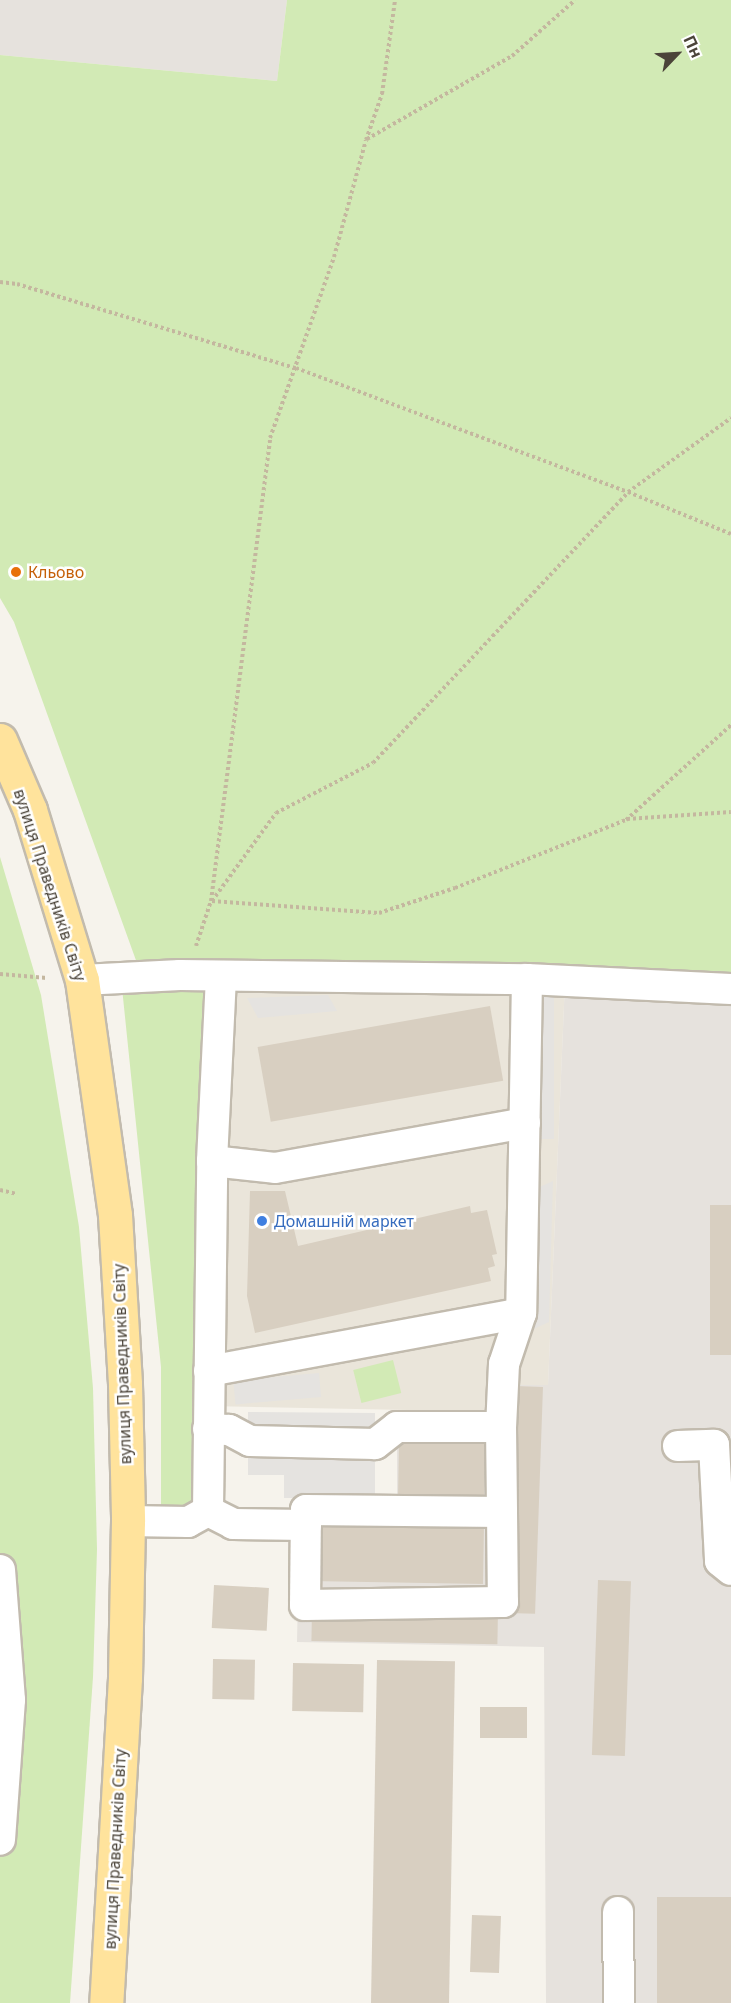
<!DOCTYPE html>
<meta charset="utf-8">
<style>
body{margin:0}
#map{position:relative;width:731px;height:2003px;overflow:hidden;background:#f6f3ec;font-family:"Noto Sans",sans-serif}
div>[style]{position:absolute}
.residential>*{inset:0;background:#eae5da}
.industrial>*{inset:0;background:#e6e2dd}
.green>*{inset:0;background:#d2eab5;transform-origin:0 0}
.parking>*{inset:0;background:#e5e3e0;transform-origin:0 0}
.building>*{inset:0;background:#d8cfc1;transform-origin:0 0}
.path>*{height:4px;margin-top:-2px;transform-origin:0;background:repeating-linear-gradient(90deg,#c4b79f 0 3px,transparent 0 6px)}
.roads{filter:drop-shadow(2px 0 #c2bbae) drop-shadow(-2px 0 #c2bbae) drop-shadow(0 2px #c2bbae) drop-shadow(0 -2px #c2bbae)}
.minor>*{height:30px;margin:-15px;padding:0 15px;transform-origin:15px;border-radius:15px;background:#fff}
.major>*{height:33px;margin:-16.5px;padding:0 16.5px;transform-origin:16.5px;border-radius:16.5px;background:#ffe39c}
.dots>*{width:16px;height:16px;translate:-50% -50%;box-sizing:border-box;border:3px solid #fff;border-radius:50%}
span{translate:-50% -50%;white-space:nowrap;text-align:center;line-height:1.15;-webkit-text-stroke:5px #fff;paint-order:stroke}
.food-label{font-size:16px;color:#c56008}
.left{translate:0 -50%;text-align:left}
.street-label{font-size:16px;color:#4b4439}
.shop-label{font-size:16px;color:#366cbe}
.north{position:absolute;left:647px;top:24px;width:60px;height:60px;-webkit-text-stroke:4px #fff;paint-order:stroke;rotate:65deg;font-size:16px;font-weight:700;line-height:24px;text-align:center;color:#4b4439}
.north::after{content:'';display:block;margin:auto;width:21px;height:27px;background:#4b4439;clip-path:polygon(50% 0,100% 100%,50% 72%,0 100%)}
</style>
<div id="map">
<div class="residential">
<i style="clip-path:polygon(221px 976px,565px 981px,548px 1385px,513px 1412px,209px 1406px)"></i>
</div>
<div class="industrial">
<i style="clip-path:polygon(0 0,287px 0,277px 81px,0 55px)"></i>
<i style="clip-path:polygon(565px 981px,731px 989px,731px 2003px,546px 2003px,544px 1647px,297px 1642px,300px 1499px,397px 1501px,397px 1410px,513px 1412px,514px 1385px,548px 1385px)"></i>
</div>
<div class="green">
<i style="clip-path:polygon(287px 0,731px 0,731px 989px,221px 976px,208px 1511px,161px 1511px,161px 1367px,121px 978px,142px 977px,14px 622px,0 598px,0 55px,277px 81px)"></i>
<i style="clip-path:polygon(0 857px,41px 995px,79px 1227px,93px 1388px,97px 1549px,93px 1677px,70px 2003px,0 2003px)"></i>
<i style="left:393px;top:1360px;width:34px;height:41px;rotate:76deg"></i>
</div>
<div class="parking">
<i style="clip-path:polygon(328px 995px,337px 1011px,258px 1018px,247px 998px)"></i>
<i style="left:541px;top:995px;width:13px;height:144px"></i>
<i style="clip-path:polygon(553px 1181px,549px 1322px,527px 1332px,531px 1191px)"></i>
<i style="left:319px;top:1373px;width:24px;height:86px;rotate:85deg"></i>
<i style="clip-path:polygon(248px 1412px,375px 1413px,375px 1498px,284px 1498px,284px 1475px,248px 1475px)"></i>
</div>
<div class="building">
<i style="left:490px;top:1006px;width:76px;height:236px;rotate:80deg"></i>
<i style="clip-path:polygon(250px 1191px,285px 1191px,298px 1246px,470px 1206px,471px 1213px,487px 1210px,497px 1254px,492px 1255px,495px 1266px,488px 1268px,491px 1281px,255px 1333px,247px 1296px)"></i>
<i style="left:710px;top:1205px;width:21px;height:150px"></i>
<i style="left:515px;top:1386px;width:28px;height:227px;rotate:2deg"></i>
<i style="left:399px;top:1440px;width:86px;height:56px;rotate:1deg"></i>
<i style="left:311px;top:1523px;width:173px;height:58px;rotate:1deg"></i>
<i style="left:598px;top:1580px;width:33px;height:175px;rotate:2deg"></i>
<i style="left:214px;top:1585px;width:55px;height:43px;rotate:3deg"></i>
<i style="left:312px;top:1608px;width:186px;height:33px;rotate:1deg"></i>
<i style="left:213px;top:1659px;width:42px;height:40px;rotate:1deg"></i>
<i style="left:377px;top:1660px;width:78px;height:343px;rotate:1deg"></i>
<i style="left:293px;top:1663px;width:71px;height:48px;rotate:1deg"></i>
<i style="left:480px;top:1707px;width:47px;height:31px"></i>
<i style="left:657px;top:1897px;width:74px;height:106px"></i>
<i style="left:472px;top:1915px;width:29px;height:57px;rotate:2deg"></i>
</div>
<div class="path">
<i style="left:367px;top:139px;width:167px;rotate:-29.8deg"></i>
<i style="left:512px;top:56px;width:84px;rotate:-41.6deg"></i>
<i style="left:0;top:282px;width:17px;rotate:7deg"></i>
<i style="left:17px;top:284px;width:291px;rotate:16.8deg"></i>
<i style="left:296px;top:368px;width:354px;rotate:20.5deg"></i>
<i style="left:628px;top:492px;width:127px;rotate:-35.7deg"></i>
<i style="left:627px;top:819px;width:104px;rotate:-3.9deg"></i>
<i style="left:212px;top:901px;width:109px;rotate:-54deg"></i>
<i style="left:276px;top:813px;width:109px;rotate:-27.3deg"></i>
<i style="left:373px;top:763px;width:372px;rotate:-46.7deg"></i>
<i style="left:628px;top:492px;width:111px;rotate:22.2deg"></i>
<i style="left:212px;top:901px;width:167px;rotate:4.1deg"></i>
<i style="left:379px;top:913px;width:80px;rotate:-18.2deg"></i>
<i style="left:455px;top:888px;width:184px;rotate:-21.7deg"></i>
<i style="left:626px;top:820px;width:142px;rotate:-42.1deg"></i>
<i style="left:196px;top:946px;width:47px;rotate:-71.6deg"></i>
<i style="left:211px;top:901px;width:467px;rotate:-82.7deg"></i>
<i style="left:270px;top:438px;width:192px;rotate:-70.5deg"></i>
<i style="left:334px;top:257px;width:121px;rotate:-74.7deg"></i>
<i style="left:366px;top:140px;width:49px;rotate:-70.8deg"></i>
<i style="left:382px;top:94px;width:95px;rotate:-82.1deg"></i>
<i style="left:0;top:974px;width:47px;rotate:4.9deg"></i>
<i style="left:0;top:1190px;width:17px;rotate:13deg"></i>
</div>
<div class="roads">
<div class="minor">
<i style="left:527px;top:979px;width:204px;rotate:2.8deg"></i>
<i style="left:82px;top:980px;width:98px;rotate:-2.9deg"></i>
<i style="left:180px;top:975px;width:347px;rotate:0.7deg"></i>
<i style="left:527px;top:979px;width:334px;rotate:91deg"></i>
<i style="left:521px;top:1313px;width:54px;rotate:108.4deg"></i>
<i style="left:504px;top:1364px;width:63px;rotate:92.7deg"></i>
<i style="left:501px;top:1427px;width:104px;rotate:180deg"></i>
<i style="left:397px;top:1427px;width:28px;rotate:142deg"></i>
<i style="left:375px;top:1444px;width:125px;rotate:-178.6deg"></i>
<i style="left:250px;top:1441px;width:24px;rotate:-152deg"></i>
<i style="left:229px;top:1430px;width:21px;rotate:-177deg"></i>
<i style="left:212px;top:1161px;width:63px;rotate:6.3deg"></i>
<i style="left:275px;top:1168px;width:254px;rotate:-10.2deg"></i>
<i style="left:209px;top:1371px;width:317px;rotate:-10.5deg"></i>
<i style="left:501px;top:1427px;width:85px;rotate:89.3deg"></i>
<i style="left:502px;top:1512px;width:90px;rotate:89.4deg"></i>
<i style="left:503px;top:1602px;width:198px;rotate:179.1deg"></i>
<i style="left:305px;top:1605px;width:95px;rotate:-89.4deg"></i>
<i style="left:306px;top:1510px;width:196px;rotate:0.6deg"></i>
<i style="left:678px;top:1446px;width:36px;rotate:-2deg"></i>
<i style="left:714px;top:1445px;width:116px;rotate:87deg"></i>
<i style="left:720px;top:1561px;width:14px;rotate:39deg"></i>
<i style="left:208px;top:1511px;width:28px;rotate:27deg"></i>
<i style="left:233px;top:1524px;width:73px;rotate:0.8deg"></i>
<i style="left:128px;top:1521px;width:60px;rotate:1deg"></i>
<i style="left:188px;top:1522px;width:23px;rotate:-29deg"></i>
<i style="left:208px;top:1511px;width:350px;rotate:-89.3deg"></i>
<i style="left:212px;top:1161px;width:185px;rotate:-87.2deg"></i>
<i style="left:0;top:1570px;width:130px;rotate:85.6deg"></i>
<i style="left:10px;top:1700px;width:140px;rotate:94.1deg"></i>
<i style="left:618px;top:1912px;width:91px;rotate:89.4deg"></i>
</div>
<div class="major">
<i style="left:0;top:740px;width:76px;rotate:66.8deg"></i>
<i style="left:30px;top:810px;width:178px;rotate:73deg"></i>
<i style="left:82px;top:980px;width:237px;rotate:82deg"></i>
<i style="left:115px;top:1215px;width:169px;rotate:86.6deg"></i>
<i style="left:125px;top:1384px;width:137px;rotate:88.7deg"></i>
<i style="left:128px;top:1521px;width:157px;rotate:91.1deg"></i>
<i style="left:125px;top:1678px;width:326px;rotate:93.3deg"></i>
</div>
</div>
<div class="dots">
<i style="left:16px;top:572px;background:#e8710a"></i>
<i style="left:262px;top:1221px;background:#3f7fe0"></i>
</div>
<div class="food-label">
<span class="left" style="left:28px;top:572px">Кльово</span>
</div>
<div class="street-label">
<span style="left:50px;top:885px;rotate:72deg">вулиця Праведників Світу</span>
<span style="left:122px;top:1364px;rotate:-92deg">вулиця Праведників Світу</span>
<span style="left:115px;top:1849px;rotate:-87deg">вулиця Праведників Світу</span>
</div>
<div class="shop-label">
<span class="left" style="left:274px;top:1221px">Домашній маркет</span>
</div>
<div class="north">Пн</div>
</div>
